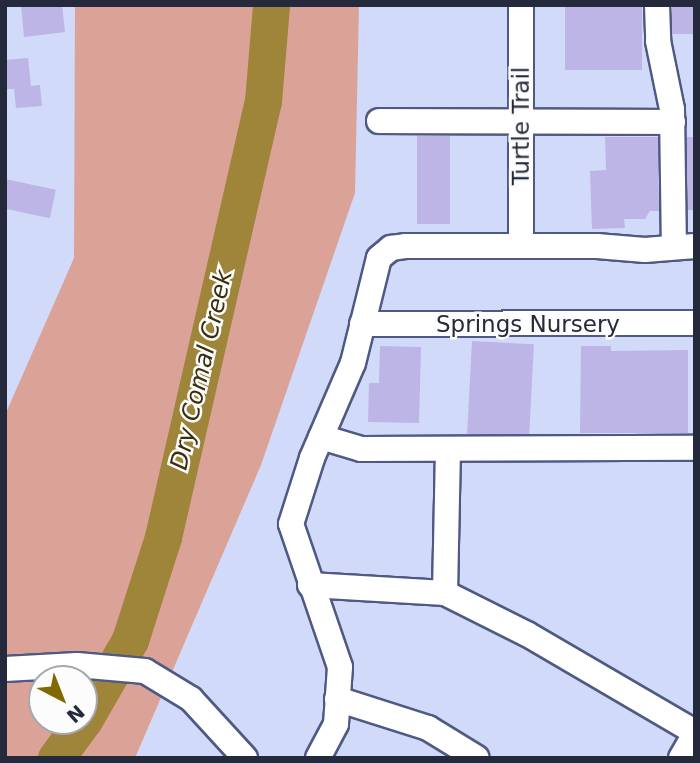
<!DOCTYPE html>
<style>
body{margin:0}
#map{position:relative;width:700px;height:763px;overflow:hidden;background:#d1daf8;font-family:"DejaVu Sans",sans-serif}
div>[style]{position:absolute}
.green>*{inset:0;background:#dba398}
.river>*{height:37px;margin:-18.5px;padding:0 18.5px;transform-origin:18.5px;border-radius:18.5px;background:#9e8539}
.building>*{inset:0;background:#bcb5e6;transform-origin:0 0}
.roads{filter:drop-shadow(2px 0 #4f5a84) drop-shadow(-2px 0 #4f5a84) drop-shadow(0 2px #4f5a84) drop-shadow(0 -2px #4f5a84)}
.minor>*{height:24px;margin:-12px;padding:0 12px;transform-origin:12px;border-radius:12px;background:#fff}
span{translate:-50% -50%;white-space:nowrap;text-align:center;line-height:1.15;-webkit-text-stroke:5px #fcfcfc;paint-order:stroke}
.street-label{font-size:23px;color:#24293b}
.water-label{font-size:24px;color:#3a2f0d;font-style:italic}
.frame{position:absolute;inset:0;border:7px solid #24293b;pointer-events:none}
.north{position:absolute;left:28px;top:665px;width:70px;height:70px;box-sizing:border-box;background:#fcfcfc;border:2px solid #a6a8af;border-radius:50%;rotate:138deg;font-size:19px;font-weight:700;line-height:28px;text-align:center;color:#24293b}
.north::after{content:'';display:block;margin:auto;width:24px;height:32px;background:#826800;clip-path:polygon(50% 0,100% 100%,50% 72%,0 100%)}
</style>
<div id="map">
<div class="green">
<i style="clip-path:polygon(evenodd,75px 5px,359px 5px,355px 193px,261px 465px,135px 758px,5px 758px,5px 415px,74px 258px,75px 5px,42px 679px,84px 679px,84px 721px,42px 721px,42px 679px)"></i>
</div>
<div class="river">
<i style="left:84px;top:720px;width:92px;rotate:-60.1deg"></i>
<i style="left:130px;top:640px;width:108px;rotate:-72.2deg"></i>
<i style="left:163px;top:537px;width:447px;rotate:-77.1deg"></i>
<i style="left:263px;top:101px;width:96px;rotate:-85.2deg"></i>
<i style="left:56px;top:758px;width:46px;rotate:-53.9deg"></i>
</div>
<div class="building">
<i style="clip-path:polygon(21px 5px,62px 5px,65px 32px,24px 37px)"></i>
<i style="left:565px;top:5px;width:77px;height:65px"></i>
<i style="left:672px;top:5px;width:23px;height:29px"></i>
<i style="clip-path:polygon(28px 58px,31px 86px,40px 85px,42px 106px,16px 108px,14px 89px,5px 89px,5px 60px)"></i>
<i style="left:417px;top:136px;width:33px;height:88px"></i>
<i style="clip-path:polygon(605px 137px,658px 137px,659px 211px,650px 211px,645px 219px,624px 219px,625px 228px,592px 229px,590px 171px,606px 170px)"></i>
<i style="left:687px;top:137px;width:8px;height:73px"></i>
<i style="left:5px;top:179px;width:52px;height:29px;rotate:12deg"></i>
<i style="left:472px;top:341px;width:62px;height:93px;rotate:3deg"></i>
<i style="clip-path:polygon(380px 346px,421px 347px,419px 423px,368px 422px,369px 383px,379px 383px)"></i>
<i style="clip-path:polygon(581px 346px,611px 346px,611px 351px,688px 350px,688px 433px,580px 433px)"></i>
</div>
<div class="roads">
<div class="minor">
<i style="left:521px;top:5px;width:241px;rotate:90deg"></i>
<i style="left:657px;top:5px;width:36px;rotate:88deg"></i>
<i style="left:658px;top:41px;width:69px;rotate:78.4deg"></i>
<i style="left:672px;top:109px;width:138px;rotate:89.2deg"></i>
<i style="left:379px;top:121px;width:294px;rotate:0.2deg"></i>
<i style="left:362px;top:324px;width:333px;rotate:-0.2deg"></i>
<i style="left:321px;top:437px;width:42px;rotate:16.7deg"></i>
<i style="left:361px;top:449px;width:334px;rotate:-0.2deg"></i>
<i style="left:310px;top:585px;width:135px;rotate:3.4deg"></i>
<i style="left:445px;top:593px;width:92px;rotate:26.6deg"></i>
<i style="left:527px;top:634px;width:194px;rotate:30.3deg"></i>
<i style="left:445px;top:593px;width:144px;rotate:-88.8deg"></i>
<i style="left:5px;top:669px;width:72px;rotate:-3.2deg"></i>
<i style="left:77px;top:665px;width:68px;rotate:5deg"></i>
<i style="left:145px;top:671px;width:54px;rotate:31.3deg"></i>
<i style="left:191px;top:699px;width:80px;rotate:47.5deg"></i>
<i style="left:337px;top:699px;width:96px;rotate:17.7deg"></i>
<i style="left:428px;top:728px;width:57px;rotate:31.5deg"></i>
<i style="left:318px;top:758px;width:38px;rotate:-62deg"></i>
<i style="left:336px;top:724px;width:57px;rotate:-86deg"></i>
<i style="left:340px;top:667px;width:151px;rotate:-108.9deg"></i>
<i style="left:291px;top:524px;width:69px;rotate:-72.3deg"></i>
<i style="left:312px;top:458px;width:103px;rotate:-66.7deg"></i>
<i style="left:353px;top:363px;width:108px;rotate:-76.1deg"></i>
<i style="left:379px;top:258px;width:16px;rotate:-40deg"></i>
<i style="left:391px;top:248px;width:14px;rotate:-8deg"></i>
<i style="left:405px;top:246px;width:192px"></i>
<i style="left:597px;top:246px;width:48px;rotate:4.8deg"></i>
<i style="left:645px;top:250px;width:50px;rotate:-4.6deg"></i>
<i style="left:681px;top:758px;width:28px;rotate:-60deg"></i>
</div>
</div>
<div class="street-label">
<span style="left:521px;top:126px;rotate:-90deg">Turtle Trail</span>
<span style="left:528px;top:324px">Springs Nursery</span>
</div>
<div class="water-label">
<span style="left:202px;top:370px;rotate:-77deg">Dry Comal Creek</span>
</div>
<div class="frame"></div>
<div class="north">N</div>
</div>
